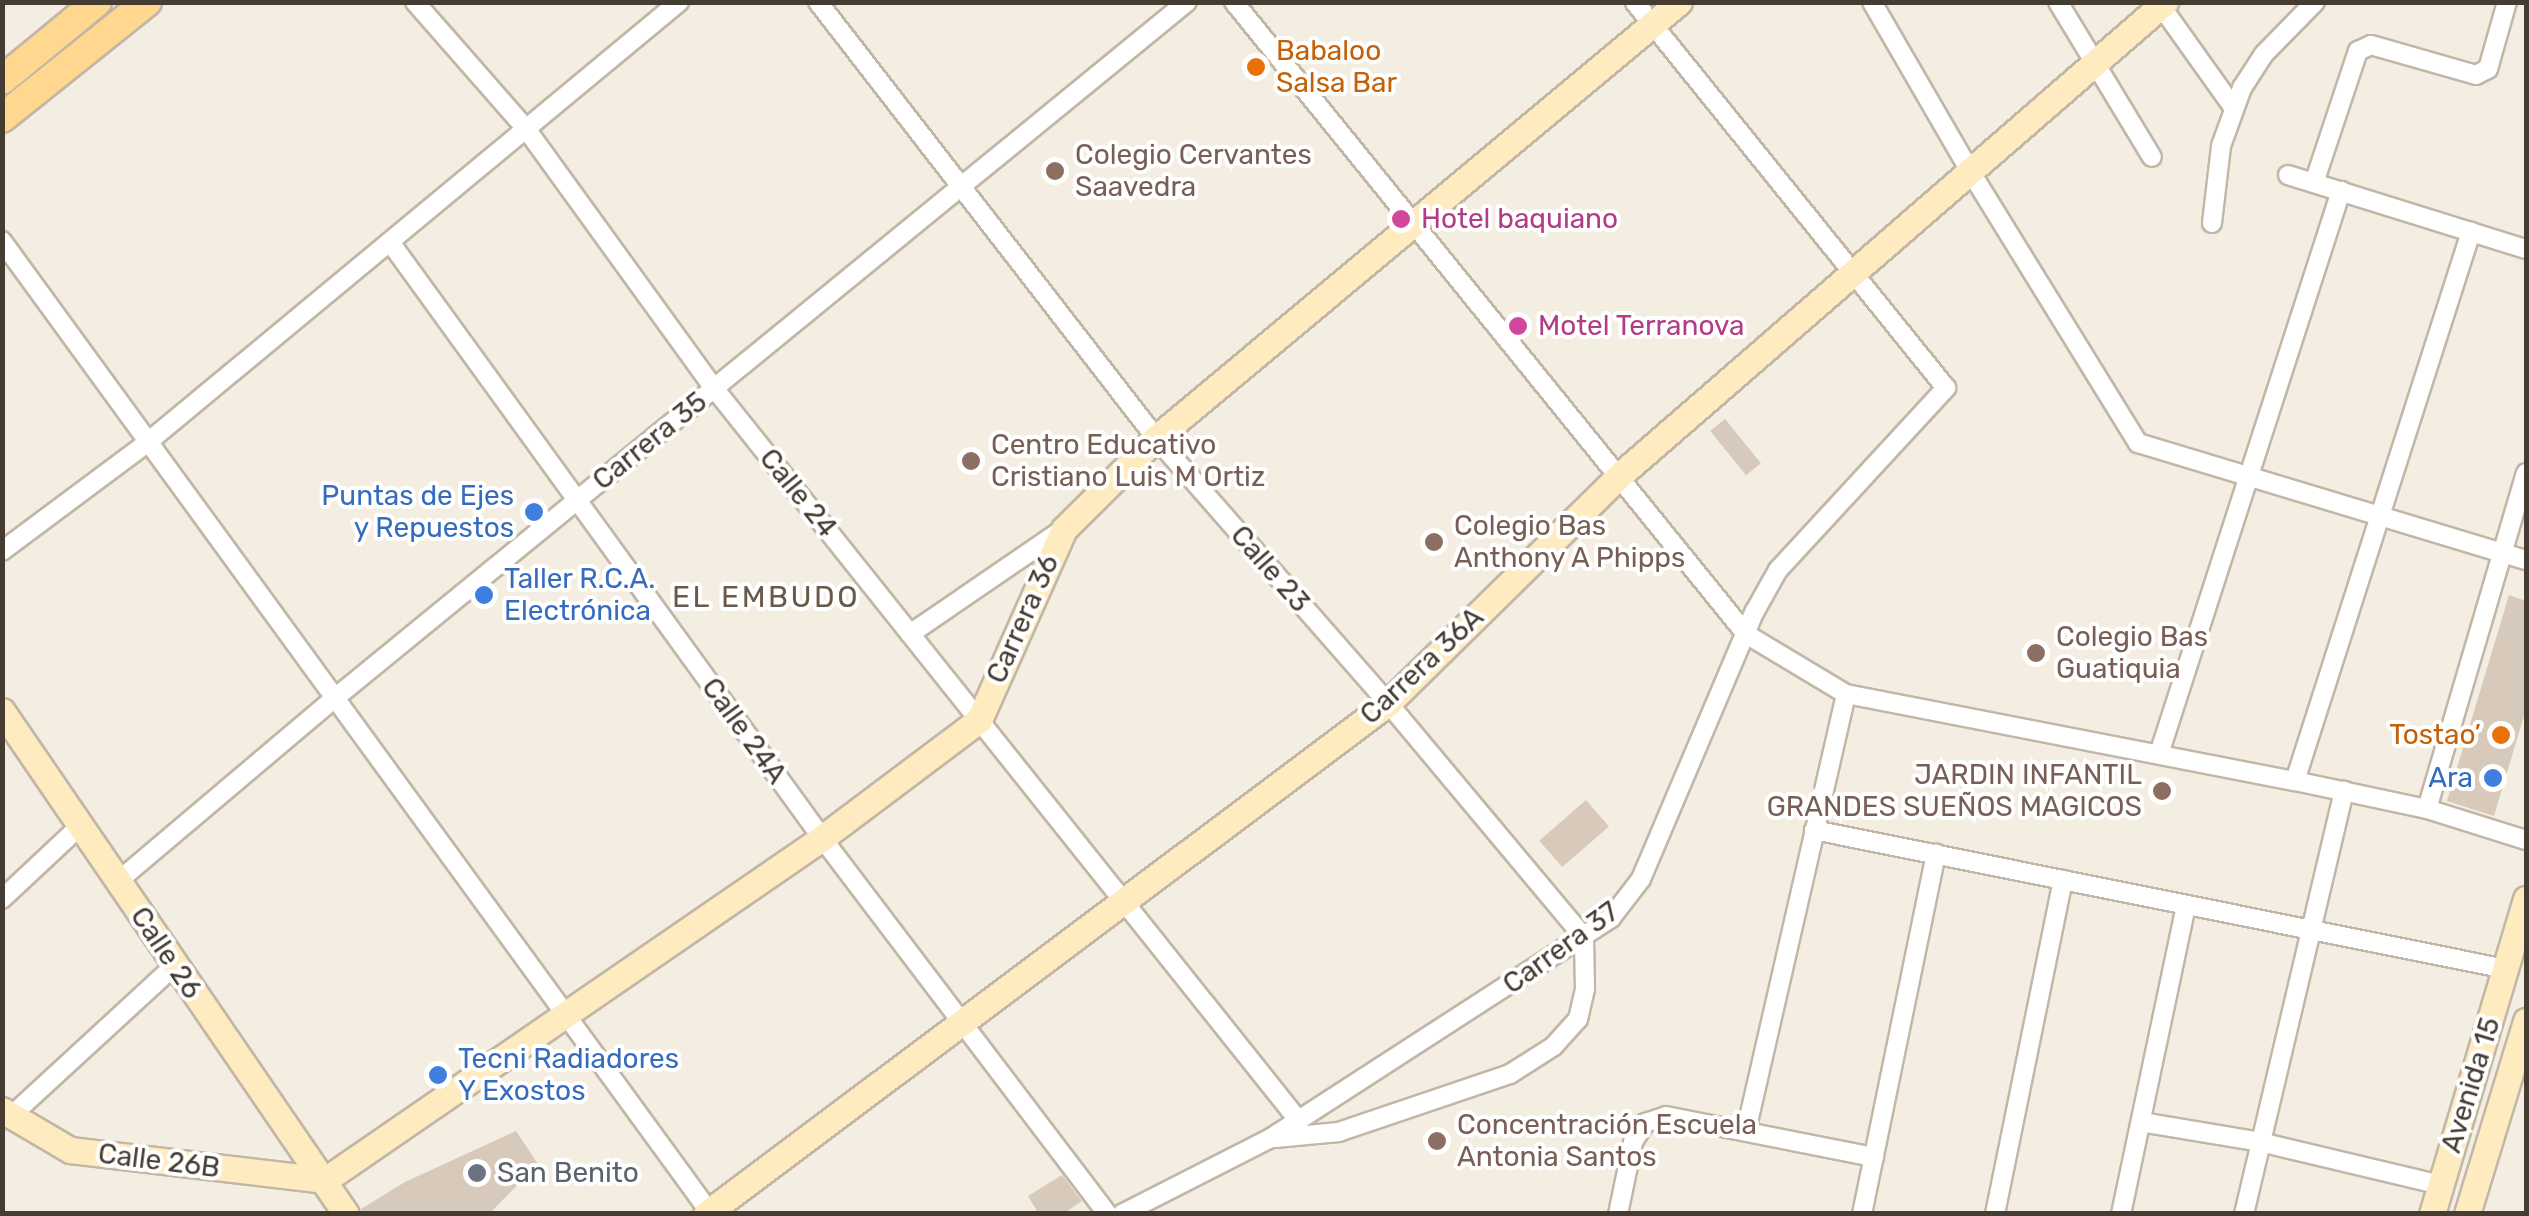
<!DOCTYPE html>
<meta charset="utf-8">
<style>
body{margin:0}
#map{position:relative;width:2529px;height:1216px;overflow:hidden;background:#f3ede2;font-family:Rubik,sans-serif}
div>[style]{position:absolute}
.building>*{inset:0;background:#d8caba;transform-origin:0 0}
.roads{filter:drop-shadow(2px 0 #c2b6a7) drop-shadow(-2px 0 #c2b6a7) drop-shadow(0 2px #c2b6a7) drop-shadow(0 -2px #c2b6a7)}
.street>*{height:18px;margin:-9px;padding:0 9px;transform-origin:9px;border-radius:9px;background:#fff}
.secondary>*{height:25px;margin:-12.5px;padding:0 12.5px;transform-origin:12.5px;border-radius:12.5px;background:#ffebc0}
.primary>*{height:28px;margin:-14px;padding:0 14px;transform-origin:14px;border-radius:14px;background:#ffd78f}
.dots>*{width:28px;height:28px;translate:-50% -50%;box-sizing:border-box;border:5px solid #fff;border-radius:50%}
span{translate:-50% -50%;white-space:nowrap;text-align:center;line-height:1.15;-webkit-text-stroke:8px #fff;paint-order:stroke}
.food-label{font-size:28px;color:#c56008}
.left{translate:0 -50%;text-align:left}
.right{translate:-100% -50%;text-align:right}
.education-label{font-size:28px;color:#785e54}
.hotel-label{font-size:28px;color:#b23c85}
.street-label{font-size:28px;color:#453c32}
.shop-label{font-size:28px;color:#366cbe}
.worship-label{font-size:28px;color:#5b616d}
.neighbourhood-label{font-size:30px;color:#685949;letter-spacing:2.5px}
.frame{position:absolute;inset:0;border:5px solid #453c32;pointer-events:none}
</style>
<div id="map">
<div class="building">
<i style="left:1725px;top:419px;width:57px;height:19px;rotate:51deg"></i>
<i style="clip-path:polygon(2509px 595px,2526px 601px,2526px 709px,2494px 816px,2447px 801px)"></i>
<i style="left:1586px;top:800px;width:35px;height:62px;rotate:49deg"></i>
<i style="clip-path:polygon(516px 1131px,538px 1164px,489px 1214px,362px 1214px,361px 1209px,405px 1182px)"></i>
<i style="clip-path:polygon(1062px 1175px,1082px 1201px,1063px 1214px,1039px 1214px,1028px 1196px)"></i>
</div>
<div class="roads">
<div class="street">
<i style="left:415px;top:2px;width:170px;rotate:48.8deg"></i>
<i style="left:527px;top:130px;width:319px;rotate:54.1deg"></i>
<i style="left:714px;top:388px;width:938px;rotate:51.41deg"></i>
<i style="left:818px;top:2px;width:552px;rotate:52.22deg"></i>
<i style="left:1156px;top:438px;width:352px;rotate:48.8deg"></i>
<i style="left:1388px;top:703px;width:305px;rotate:50.1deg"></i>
<i style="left:1584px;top:937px;width:52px;rotate:88.9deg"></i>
<i style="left:1585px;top:989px;width:31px;rotate:103deg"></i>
<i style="left:1578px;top:1019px;width:36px;rotate:132deg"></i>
<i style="left:1554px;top:1046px;width:52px;rotate:147.5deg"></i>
<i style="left:1510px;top:1074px;width:181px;rotate:161.3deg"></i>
<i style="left:1339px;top:1132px;width:64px;rotate:174.6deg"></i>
<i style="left:1234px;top:2px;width:813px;rotate:50.99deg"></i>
<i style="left:1746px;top:634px;width:117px;rotate:31deg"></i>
<i style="left:1846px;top:694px;width:457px;rotate:11deg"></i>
<i style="left:2295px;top:781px;width:135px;rotate:12deg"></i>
<i style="left:2427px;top:809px;width:104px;rotate:17.4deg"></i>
<i style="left:1872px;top:2px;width:195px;rotate:59.9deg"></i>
<i style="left:1970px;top:171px;width:320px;rotate:58.3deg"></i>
<i style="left:2138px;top:443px;width:405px;rotate:16.8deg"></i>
<i style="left:2058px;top:2px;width:181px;rotate:58.8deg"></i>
<i style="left:2161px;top:6px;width:124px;rotate:54.5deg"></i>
<i style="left:2288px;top:175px;width:249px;rotate:17.3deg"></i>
<i style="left:2314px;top:183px;width:139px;rotate:-71.6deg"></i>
<i style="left:2358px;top:51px;width:14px;rotate:-25deg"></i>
<i style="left:2371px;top:45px;width:109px;rotate:15.9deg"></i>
<i style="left:2476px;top:75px;width:13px;rotate:-27deg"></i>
<i style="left:2488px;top:69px;width:70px;rotate:-74.2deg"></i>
<i style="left:2212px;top:223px;width:78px;rotate:-83.3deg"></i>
<i style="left:2221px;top:146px;width:62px;rotate:-70.1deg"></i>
<i style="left:2242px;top:88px;width:40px;rotate:-57.1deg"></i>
<i style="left:2264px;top:54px;width:73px;rotate:-45.6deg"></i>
<i style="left:2px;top:241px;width:1204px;rotate:53.92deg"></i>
<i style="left:390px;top:242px;width:736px;rotate:54.06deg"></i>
<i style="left:822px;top:838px;width:472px;rotate:52.8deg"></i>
<i style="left:2px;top:551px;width:182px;rotate:-36.7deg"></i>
<i style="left:148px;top:442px;width:690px;rotate:-39.65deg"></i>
<i style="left:910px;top:634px;width:184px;rotate:-34.4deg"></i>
<i style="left:2159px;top:754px;width:592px;rotate:-72.09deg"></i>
<i style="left:2295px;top:781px;width:577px;rotate:-72.23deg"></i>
<i style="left:2427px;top:809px;width:350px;rotate:-73.6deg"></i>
<i style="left:1814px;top:830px;width:706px;rotate:11.36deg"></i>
<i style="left:117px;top:882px;width:285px;rotate:-40.2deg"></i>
<i style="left:335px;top:698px;width:1100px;rotate:-39.25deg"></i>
<i style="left:2px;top:899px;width:107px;rotate:-43.1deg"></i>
<i style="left:11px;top:1116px;width:222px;rotate:-42.6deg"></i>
<i style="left:2141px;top:1122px;width:121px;rotate:9.5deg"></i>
<i style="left:2260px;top:1142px;width:186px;rotate:13.4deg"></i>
<i style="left:1746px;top:1131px;width:448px;rotate:-77.1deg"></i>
<i style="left:1122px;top:1214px;width:167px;rotate:-27deg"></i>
<i style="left:1271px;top:1138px;width:405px;rotate:-32.9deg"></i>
<i style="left:1611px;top:918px;width:49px;rotate:-52.4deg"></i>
<i style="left:1641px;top:879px;width:291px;rotate:-67deg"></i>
<i style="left:1755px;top:611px;width:47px;rotate:-60.7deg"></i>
<i style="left:1778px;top:570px;width:248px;rotate:-47.3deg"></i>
<i style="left:1946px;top:388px;width:496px;rotate:-128.9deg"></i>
<i style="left:1618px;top:1214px;width:74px;rotate:-78.2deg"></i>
<i style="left:1633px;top:1142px;width:22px;rotate:-58deg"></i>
<i style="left:1645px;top:1123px;width:22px;rotate:-18deg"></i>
<i style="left:1666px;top:1116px;width:212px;rotate:11.2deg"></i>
<i style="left:1862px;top:1214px;width:368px;rotate:-78.4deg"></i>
<i style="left:1995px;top:1214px;width:341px;rotate:-78.5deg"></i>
<i style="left:2121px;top:1214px;width:316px;rotate:-78.1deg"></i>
<i style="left:2244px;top:1214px;width:435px;rotate:-76.7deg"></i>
</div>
<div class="secondary">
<i style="left:2px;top:711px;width:609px;rotate:55.63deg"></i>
<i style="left:2px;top:1110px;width:79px;rotate:30.5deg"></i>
<i style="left:70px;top:1150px;width:257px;rotate:6.7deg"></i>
<i style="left:325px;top:1180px;width:603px;rotate:-34.53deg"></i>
<i style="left:822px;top:838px;width:196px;rotate:-36.9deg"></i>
<i style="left:979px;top:720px;width:209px;rotate:-66deg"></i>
<i style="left:1064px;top:529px;width:129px;rotate:-44.7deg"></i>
<i style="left:1156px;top:438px;width:681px;rotate:-39.82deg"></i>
<i style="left:706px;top:1214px;width:852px;rotate:-36.84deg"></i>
<i style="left:1388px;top:703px;width:325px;rotate:-44.5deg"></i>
<i style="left:1620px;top:475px;width:722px;rotate:-40.95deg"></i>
<i style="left:2432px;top:1214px;width:329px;rotate:-73.4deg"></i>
<i style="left:2467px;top:1214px;width:202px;rotate:-73deg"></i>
</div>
<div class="primary">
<i style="left:2px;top:80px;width:123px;rotate:-39.4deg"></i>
<i style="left:2px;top:118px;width:186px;rotate:-38.7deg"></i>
</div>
</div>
<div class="dots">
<i style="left:1256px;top:67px;background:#e8710a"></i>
<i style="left:1055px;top:171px;background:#8d6e63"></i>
<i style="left:1401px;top:219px;background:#d1479c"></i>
<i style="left:1518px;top:326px;background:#d1479c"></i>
<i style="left:971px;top:461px;background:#8d6e63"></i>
<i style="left:534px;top:512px;background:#3f7fe0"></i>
<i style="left:1434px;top:542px;background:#8d6e63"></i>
<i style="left:484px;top:595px;background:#3f7fe0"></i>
<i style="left:2036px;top:653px;background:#8d6e63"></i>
<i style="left:2501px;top:735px;background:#e8710a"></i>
<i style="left:2493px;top:778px;background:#3f7fe0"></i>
<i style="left:2162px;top:791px;background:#8d6e63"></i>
<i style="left:438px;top:1075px;background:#3f7fe0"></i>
<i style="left:1437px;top:1141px;background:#8d6e63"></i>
<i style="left:477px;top:1173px;background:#6b7280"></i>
</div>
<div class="food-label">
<span class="left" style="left:1276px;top:67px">Babaloo<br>Salsa Bar</span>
<span class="right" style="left:2481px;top:735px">Tostao’</span>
</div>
<div class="education-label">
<span class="left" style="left:1075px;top:171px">Colegio Cervantes<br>Saavedra</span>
<span class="left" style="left:991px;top:461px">Centro Educativo<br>Cristiano Luis M Ortiz</span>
<span class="left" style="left:1454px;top:542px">Colegio Bas<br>Anthony A Phipps</span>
<span class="left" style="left:2056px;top:653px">Colegio Bas<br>Guatiquia</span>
<span class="right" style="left:2142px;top:791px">JARDIN INFANTIL<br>GRANDES SUEÑOS MAGICOS</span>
<span class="left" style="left:1457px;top:1141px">Concentración Escuela<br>Antonia Santos</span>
</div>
<div class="hotel-label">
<span class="left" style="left:1421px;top:219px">Hotel baquiano</span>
<span class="left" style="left:1538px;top:326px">Motel Terranova</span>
</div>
<div class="street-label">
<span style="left:650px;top:441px;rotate:-39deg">Carrera 35</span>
<span style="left:798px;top:493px;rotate:51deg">Calle 24</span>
<span style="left:1270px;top:569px;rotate:49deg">Calle 23</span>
<span style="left:1023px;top:619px;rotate:-66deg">Carrera 36</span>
<span style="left:1422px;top:666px;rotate:-43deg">Carrera 36A</span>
<span style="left:744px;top:731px;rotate:54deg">Calle 24A</span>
<span style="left:1561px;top:948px;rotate:-36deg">Carrera 37</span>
<span style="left:166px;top:953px;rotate:56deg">Calle 26</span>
<span style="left:2471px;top:1085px;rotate:-73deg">Avenida 15</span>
<span style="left:159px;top:1161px;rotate:7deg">Calle 26B</span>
</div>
<div class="shop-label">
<span class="right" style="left:514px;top:512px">Puntas de Ejes<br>y Repuestos</span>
<span class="left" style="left:504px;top:595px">Taller R.C.A.<br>Electrónica</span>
<span class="right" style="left:2473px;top:778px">Ara</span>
<span class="left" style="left:458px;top:1075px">Tecni Radiadores<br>Y Exostos</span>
</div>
<div class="worship-label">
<span class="left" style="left:497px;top:1173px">San Benito</span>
</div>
<div class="neighbourhood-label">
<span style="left:766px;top:597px">EL EMBUDO</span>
</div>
<div class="frame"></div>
</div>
